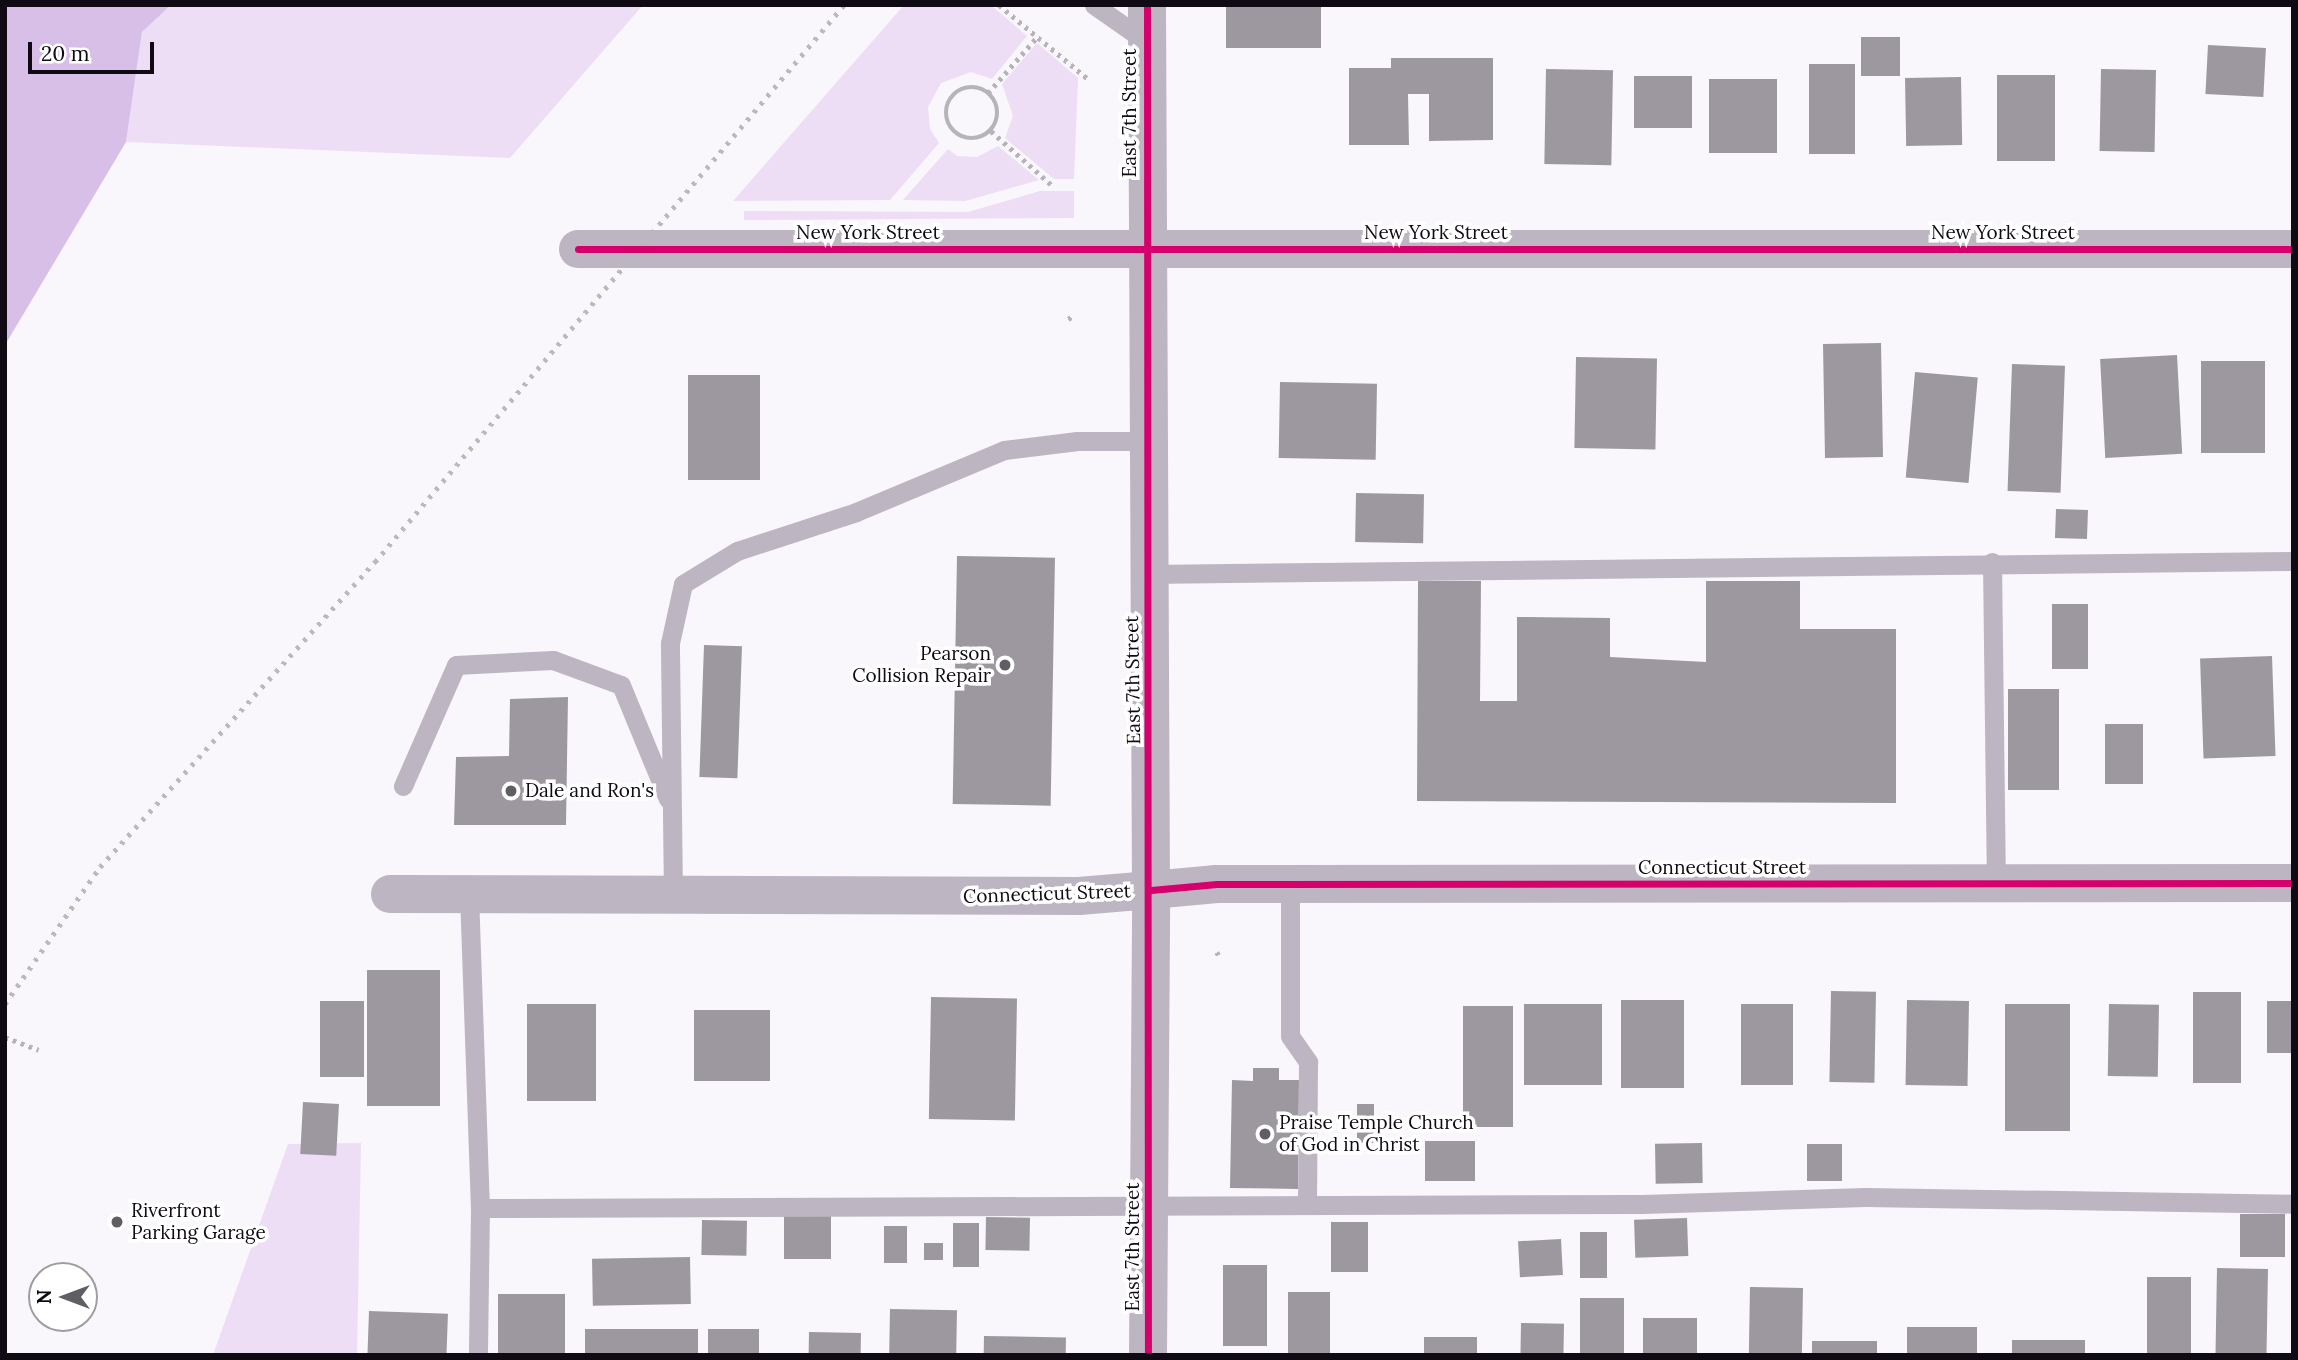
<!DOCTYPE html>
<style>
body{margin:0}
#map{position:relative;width:2298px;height:1360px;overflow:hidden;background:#f9f6fc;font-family:Lora,serif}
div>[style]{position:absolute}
.green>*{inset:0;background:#eddef6}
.water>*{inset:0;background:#d8bfe8}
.building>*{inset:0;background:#9d98a0;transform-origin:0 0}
.path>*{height:4.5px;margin-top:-2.25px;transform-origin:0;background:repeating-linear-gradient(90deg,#b8b2bb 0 3.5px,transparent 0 8.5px)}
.path>.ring{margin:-2.25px;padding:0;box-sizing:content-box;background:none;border:4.5px solid #b8b2bb;border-radius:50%}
.service>*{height:19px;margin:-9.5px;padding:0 9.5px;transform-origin:9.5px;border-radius:9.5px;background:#bdb5c2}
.minor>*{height:38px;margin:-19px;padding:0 19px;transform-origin:19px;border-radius:19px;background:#bdb5c2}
.tertiary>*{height:38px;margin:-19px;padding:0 19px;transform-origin:19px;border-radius:19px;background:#bdb5c2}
.rail>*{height:5px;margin-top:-2.5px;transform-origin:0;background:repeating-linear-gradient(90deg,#bdb8c0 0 3.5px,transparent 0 10.5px)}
.cycleway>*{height:7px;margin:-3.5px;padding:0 3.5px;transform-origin:3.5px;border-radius:3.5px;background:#d6006c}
.dots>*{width:19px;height:19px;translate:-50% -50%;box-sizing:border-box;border:4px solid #fff;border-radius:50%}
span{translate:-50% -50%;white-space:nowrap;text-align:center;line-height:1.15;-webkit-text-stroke:7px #fff;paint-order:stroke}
.street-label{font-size:19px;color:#0f0a13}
.poi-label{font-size:19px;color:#0f0a13}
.right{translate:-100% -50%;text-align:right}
.left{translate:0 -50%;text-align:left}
.frame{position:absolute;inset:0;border:7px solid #0f0a13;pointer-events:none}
.north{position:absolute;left:28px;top:1262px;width:70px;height:70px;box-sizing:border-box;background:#fff;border:2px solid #9f9da1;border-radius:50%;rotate:270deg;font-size:19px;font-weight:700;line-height:28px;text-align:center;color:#0f0a13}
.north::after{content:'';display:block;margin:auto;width:24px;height:32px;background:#615d65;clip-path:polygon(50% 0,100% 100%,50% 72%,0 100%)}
.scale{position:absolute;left:28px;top:42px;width:126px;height:32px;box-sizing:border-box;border:4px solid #0f0a13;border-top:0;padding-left:9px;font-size:21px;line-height:24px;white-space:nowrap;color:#0f0a13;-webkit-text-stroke:5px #fff;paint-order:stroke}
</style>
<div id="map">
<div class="green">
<i style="clip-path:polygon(171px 5px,643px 5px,510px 158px,126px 142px,142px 32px)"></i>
<i style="clip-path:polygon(904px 5px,991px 5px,1027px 36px,992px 79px,971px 72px,941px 83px,928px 107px,930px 129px,939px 143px,890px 200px,733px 201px)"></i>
<i style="clip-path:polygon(1037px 43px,1078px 78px,1074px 179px,1054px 179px,1005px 138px,1013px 116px,1002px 84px)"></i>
<i style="clip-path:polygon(998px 146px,1039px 180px,965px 201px,903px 200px,948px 149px,957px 156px,977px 157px)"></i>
<i style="clip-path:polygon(1040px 191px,1074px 191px,1074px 218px,744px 220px,744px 211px,968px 212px)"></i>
<i style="clip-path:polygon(361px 1143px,357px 1355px,213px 1355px,288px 1144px)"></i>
</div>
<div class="water">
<i style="clip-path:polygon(5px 5px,171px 5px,142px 32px,126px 142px,5px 345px)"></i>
</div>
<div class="building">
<i style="left:1226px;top:5px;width:95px;height:43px"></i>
<i style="left:1861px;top:37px;width:39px;height:39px"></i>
<i style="left:2208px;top:45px;width:58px;height:49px;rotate:3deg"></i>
<i style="clip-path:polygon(1391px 58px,1493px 58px,1493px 140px,1429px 141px,1429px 94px,1408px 94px,1409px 145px,1349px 145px,1349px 68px,1391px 68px)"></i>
<i style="left:1809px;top:64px;width:46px;height:90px"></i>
<i style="left:1546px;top:69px;width:67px;height:95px;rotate:1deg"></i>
<i style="left:2101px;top:69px;width:55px;height:82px;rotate:1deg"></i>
<i style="left:1997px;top:75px;width:58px;height:86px"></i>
<i style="left:1634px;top:76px;width:58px;height:52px"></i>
<i style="left:1961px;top:77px;width:68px;height:56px;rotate:89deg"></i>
<i style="left:1709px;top:79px;width:68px;height:74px"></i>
<i style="left:1881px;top:343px;width:114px;height:58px;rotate:89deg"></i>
<i style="left:2177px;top:355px;width:99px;height:77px;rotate:87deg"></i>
<i style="left:1576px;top:357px;width:81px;height:91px;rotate:1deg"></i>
<i style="left:2201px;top:361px;width:64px;height:92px"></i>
<i style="left:2012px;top:364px;width:53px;height:127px;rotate:2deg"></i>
<i style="left:1915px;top:372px;width:63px;height:106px;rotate:5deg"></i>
<i style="left:688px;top:375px;width:72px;height:105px"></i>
<i style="left:1280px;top:382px;width:97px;height:76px;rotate:1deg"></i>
<i style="left:1356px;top:493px;width:68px;height:49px;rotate:1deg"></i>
<i style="left:2056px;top:509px;width:32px;height:29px;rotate:2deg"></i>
<i style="left:957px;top:556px;width:98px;height:248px;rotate:1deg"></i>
<i style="clip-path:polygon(1418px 581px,1481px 581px,1480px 701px,1517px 701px,1517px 617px,1610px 618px,1610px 657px,1706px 662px,1706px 581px,1800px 581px,1800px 629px,1896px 629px,1896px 803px,1417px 801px)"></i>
<i style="left:2052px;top:604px;width:36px;height:65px"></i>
<i style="left:704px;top:645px;width:38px;height:132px;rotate:2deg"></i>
<i style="left:2272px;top:656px;width:100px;height:72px;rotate:88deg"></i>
<i style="left:2008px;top:689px;width:51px;height:101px"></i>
<i style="clip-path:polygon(568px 697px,566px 825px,454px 825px,456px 757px,509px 756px,510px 699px)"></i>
<i style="left:2105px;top:724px;width:38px;height:60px"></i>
<i style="left:367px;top:970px;width:73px;height:136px"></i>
<i style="left:1831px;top:991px;width:45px;height:91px;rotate:1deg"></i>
<i style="left:2193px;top:992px;width:48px;height:91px"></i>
<i style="left:931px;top:997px;width:86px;height:122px;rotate:1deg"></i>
<i style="left:1621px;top:1000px;width:63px;height:88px"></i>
<i style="left:1907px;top:1000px;width:62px;height:85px;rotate:1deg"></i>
<i style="left:320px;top:1001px;width:44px;height:76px"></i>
<i style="left:2267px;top:1001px;width:26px;height:52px"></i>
<i style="left:527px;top:1004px;width:69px;height:97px"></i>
<i style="left:1524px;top:1004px;width:78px;height:81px"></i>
<i style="left:1741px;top:1004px;width:52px;height:81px"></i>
<i style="left:2005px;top:1004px;width:65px;height:127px"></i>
<i style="left:2109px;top:1004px;width:50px;height:72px;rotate:1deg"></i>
<i style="left:1463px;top:1006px;width:50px;height:121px"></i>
<i style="left:694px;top:1010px;width:76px;height:71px"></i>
<i style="clip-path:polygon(1253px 1068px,1279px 1068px,1279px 1080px,1299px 1080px,1298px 1189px,1230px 1188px,1232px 1080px,1253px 1081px)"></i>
<i style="left:303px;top:1102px;width:36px;height:52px;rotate:3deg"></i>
<i style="left:1357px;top:1104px;width:17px;height:39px"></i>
<i style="left:1475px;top:1141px;width:40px;height:50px;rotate:90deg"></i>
<i style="left:1702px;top:1143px;width:40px;height:47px;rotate:89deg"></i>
<i style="left:1842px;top:1144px;width:37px;height:35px;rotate:90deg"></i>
<i style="left:784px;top:1214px;width:47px;height:45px"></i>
<i style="left:2285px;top:1214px;width:43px;height:45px;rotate:90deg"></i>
<i style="left:986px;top:1217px;width:44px;height:33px;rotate:1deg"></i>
<i style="left:1687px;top:1218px;width:38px;height:53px;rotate:88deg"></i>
<i style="left:702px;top:1220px;width:45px;height:35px;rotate:1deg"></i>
<i style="left:1331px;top:1222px;width:37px;height:50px"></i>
<i style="left:953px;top:1223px;width:26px;height:44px"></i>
<i style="left:884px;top:1226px;width:23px;height:37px"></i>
<i style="left:1580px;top:1232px;width:27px;height:46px"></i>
<i style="left:1561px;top:1239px;width:36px;height:43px;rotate:87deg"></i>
<i style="left:924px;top:1243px;width:19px;height:17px"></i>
<i style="left:690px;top:1257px;width:47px;height:98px;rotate:89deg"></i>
<i style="left:1223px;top:1265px;width:44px;height:81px"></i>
<i style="left:2217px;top:1268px;width:51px;height:87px;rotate:1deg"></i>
<i style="left:2147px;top:1277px;width:44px;height:78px"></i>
<i style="left:1750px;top:1287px;width:53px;height:68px;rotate:1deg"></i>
<i style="left:1288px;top:1292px;width:42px;height:63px"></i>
<i style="left:498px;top:1294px;width:67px;height:61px"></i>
<i style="left:1580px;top:1298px;width:44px;height:57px"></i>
<i style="left:890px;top:1309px;width:67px;height:46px;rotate:1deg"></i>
<i style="left:369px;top:1311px;width:79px;height:44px;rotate:2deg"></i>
<i style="left:1643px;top:1318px;width:54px;height:37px"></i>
<i style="left:1521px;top:1323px;width:43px;height:32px;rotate:1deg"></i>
<i style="left:1907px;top:1327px;width:70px;height:28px"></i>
<i style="left:698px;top:1329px;width:26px;height:113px;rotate:90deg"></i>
<i style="left:708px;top:1329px;width:51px;height:26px"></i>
<i style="left:809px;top:1332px;width:52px;height:23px;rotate:1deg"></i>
<i style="left:984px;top:1336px;width:82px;height:19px;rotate:1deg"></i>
<i style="left:1424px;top:1337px;width:53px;height:18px"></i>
<i style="left:2012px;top:1340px;width:73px;height:15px"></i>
<i style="left:1812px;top:1341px;width:65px;height:14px"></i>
</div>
<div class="path">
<i style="left:999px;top:5px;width:116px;rotate:39.7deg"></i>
<i class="ring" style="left:946px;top:87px;width:47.5px;height:47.5px"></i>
<i style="left:988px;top:93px;width:74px;rotate:-48.8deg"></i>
<i style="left:991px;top:131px;width:83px;rotate:41.6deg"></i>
<i style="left:1068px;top:319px;width:8px;rotate:-30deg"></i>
<i style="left:1217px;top:952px;width:4px;rotate:63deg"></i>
<i style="left:5px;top:1037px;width:36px;rotate:21deg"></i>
</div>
<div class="service">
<i style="left:1094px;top:5px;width:65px;rotate:34.9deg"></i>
<i style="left:1992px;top:562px;width:322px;rotate:89.3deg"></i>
<i style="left:1147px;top:574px;width:1146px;rotate:-0.65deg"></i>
<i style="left:403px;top:786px;width:132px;rotate:-66.3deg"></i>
<i style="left:456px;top:665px;width:97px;rotate:-3deg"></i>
<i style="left:553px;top:660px;width:72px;rotate:20.2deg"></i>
<i style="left:621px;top:685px;width:123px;rotate:67.6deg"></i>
<i style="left:1290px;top:884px;width:152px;rotate:90deg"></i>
<i style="left:1290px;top:1036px;width:32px;rotate:55deg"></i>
<i style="left:1308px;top:1062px;width:142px;rotate:90.4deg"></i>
<i style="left:469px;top:894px;width:314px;rotate:88deg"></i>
<i style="left:480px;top:1208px;width:147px;rotate:90.8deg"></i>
<i style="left:673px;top:896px;width:253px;rotate:-90.7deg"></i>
<i style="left:670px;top:643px;width:60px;rotate:-77.6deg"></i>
<i style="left:683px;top:584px;width:63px;rotate:-31.4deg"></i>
<i style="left:737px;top:551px;width:125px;rotate:-18.1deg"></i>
<i style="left:856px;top:512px;width:160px;rotate:-22.7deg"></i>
<i style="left:1004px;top:450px;width:74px;rotate:-7deg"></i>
<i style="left:1077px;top:441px;width:68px"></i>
<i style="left:480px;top:1208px;width:1162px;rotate:-0.2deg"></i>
<i style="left:1642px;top:1204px;width:223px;rotate:-1.8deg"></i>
<i style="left:1865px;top:1197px;width:428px;rotate:0.9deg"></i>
</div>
<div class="minor">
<i style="left:578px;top:249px;width:1715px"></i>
<i style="left:390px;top:894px;width:689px;rotate:0.17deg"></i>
<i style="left:1079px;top:896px;width:72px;rotate:-4.8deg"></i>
<i style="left:1151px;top:890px;width:885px;rotate:-90.26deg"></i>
</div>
<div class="tertiary">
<i style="left:1148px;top:1355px;width:465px;rotate:-89.6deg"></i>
<i style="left:1151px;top:890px;width:66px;rotate:-5.2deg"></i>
<i style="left:1217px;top:884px;width:1076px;rotate:-0.05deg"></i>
</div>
<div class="rail">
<i style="left:5px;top:1004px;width:167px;rotate:-55.3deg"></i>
<i style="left:100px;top:867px;width:411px;rotate:-48deg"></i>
<i style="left:375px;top:562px;width:728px;rotate:-49.9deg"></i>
</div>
<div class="cycleway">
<i style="left:1147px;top:5px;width:1350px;rotate:89.96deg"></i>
<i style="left:578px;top:249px;width:1715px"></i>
<i style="left:1151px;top:890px;width:66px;rotate:-5.2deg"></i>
<i style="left:1217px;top:884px;width:1076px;rotate:-0.05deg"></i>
</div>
<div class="dots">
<i style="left:1005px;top:665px;background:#615d65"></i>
<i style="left:511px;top:791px;background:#615d65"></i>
<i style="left:1265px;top:1134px;background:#615d65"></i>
<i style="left:117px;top:1222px;background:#615d65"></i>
</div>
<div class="street-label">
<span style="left:1130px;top:113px;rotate:-90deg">East 7th Street</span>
<span style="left:868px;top:233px">New York Street</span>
<span style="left:1436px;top:233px">New York Street</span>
<span style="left:2003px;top:233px">New York Street</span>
<span style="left:1133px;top:680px;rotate:-91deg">East 7th Street</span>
<span style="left:1722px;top:868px">Connecticut Street</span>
<span style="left:1047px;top:894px;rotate:-2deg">Connecticut Street</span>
<span style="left:1133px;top:1247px;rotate:-90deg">East 7th Street</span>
</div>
<div class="poi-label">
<span class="right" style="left:991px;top:665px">Pearson<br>Collision Repair</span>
<span class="left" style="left:525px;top:791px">Dale and Ron's</span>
<span class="left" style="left:1279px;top:1134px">Praise Temple Church<br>of God in Christ</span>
<span class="left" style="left:131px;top:1222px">Riverfront<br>Parking Garage</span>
</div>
<div class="frame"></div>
<div class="north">N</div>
<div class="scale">20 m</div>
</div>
